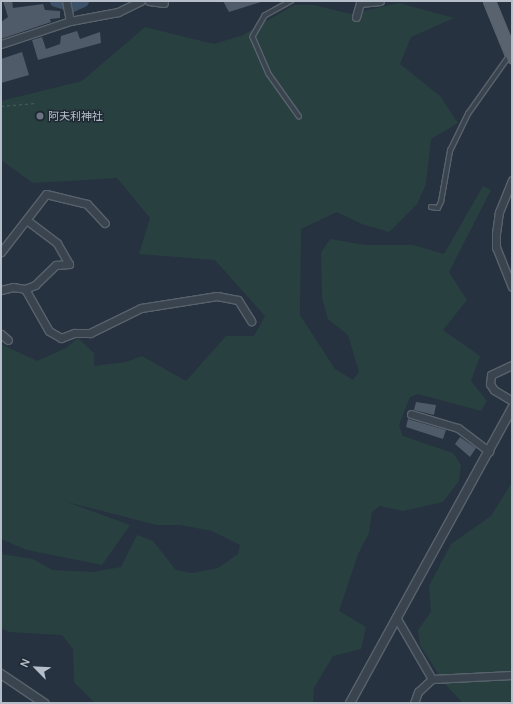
<!DOCTYPE html>
<meta charset="utf-8">
<style>
body{margin:0}
#map{position:relative;width:513px;height:704px;overflow:hidden;background:#26323f;font-family:Manrope,"Noto Sans JP",sans-serif}
div>[style]{position:absolute}
.green>*{inset:0;background:#294041}
.river>*{height:11px;margin:-5.5px;padding:0 5.5px;transform-origin:5.5px;border-radius:5.5px;background:#3c5167}
.building>*{inset:0;background:#4f5b69}
.path>*{height:1px;margin-top:-0.5px;transform-origin:0;background:repeating-linear-gradient(90deg,#485d5f 0 3px,transparent 0 6px)}
.roads{filter:drop-shadow(1px 0 #58626c) drop-shadow(-1px 0 #58626c) drop-shadow(0 1px #58626c) drop-shadow(0 -1px #58626c)}
.service>*{height:3.5px;margin:-1.75px;padding:0 1.75px;transform-origin:1.75px;border-radius:1.75px;background:#3a444f}
.minor>*{height:7px;margin:-3.5px;padding:0 3.5px;transform-origin:3.5px;border-radius:3.5px;background:#3a444f}
.tertiary>*{height:8px;margin:-4px;padding:0 4px;transform-origin:4px;border-radius:4px;background:#3a444f}
.primary>*{height:11px;margin:-5.5px;padding:0 5.5px;transform-origin:5.5px;border-radius:5.5px;background:#58636f}
.dots>*{width:11px;height:11px;translate:-50% -50%;box-sizing:border-box;border:2px solid #1f2934;border-radius:50%}
span{translate:-50% -50%;white-space:nowrap;text-align:center;line-height:1.15;-webkit-text-stroke:3px #1f2934;paint-order:stroke}
.poi-label{font-size:11px;color:#b6bfc9}
.left{translate:0 -50%;text-align:left}
.frame{position:absolute;inset:0;border:2px solid #b6bfc9;pointer-events:none}
.north{position:absolute;left:16px;top:648px;width:40px;height:40px;-webkit-text-stroke:3px #1f2934;paint-order:stroke;rotate:294deg;font-size:11px;font-weight:700;line-height:16px;text-align:center;color:#b6bfc9}
.north::after{content:'';display:block;margin:auto;width:14px;height:18px;background:#b6bfc9;clip-path:polygon(50% 0,100% 100%,50% 72%,0 100%)}
</style>
<div id="map">
<div class="green">
<i style="clip-path:polygon(399px 3px,454px 18px,411px 37px,400px 64px,440px 96px,458px 123px,431px 139px,426px 184px,417px 204px,389px 232px,362px 224px,337px 212px,301px 229px,300px 315px,335px 369px,353px 380px,359px 372px,348px 335px,328px 319px,322px 298px,321px 253px,330px 239px,365px 245px,413px 245px,444px 254px,483px 186px,491px 190px,449px 272px,467px 300px,443px 330px,480px 356px,471px 381px,487px 401px,481px 411px,418px 394px,410px 397px,399px 425px,403px 436px,453px 453px,461px 465px,459px 481px,443px 502px,403px 511px,380px 506px,372px 512px,369px 533px,358px 554px,339px 611px,366px 627px,361px 649px,333px 656px,314px 688px,313px 703px,94px 702px,74px 682px,73px 649px,62px 635px,9px 632px,1px 628px,1px 554px,33px 559px,52px 570px,93px 572px,121px 567px,137px 535px,153px 541px,176px 570px,192px 573px,218px 568px,238px 554px,240px 545px,212px 531px,180px 525px,157px 525px,67px 502px,130px 525px,102px 565px,27px 550px,1px 539px,1px 344px,37px 361px,66px 348px,78px 338px,94px 353px,94px 366px,126px 362px,142px 356px,186px 381px,226px 336px,254px 336px,265px 316px,215px 260px,139px 254px,150px 218px,117px 178px,33px 183px,1px 160px,1px 101px,82px 81px,145px 27px,214px 44px,243px 35px,294px 5px,314px 5px,350px 14px)"></i>
<i style="clip-path:polygon(512px 482px,512px 673px,439px 675px,420px 645px,418px 630px,431px 612px,429px 586px,451px 544px,491px 516px)"></i>
<i style="clip-path:polygon(512px 679px,512px 703px,463px 703px,444px 683px)"></i>
</div>
<div class="river">
<i style="left:55px;top:1px;width:18px;rotate:16deg"></i>
<i style="left:72px;top:6px;width:12px;rotate:-24deg"></i>
</div>
<div class="building">
<i style="clip-path:polygon(3px 1px,12px 1px,13px 8px,43px 4px,45px 10px,60px 11px,60px 18px,50px 19px,51px 22px,1px 39px,1px 22px,8px 17px)"></i>
<i style="clip-path:polygon(223px 1px,261px 1px,261px 2px,229px 12px)"></i>
<i style="clip-path:polygon(77px 31px,80px 39px,100px 32px,101px 43px,38px 60px,32px 40px,42px 37px,46px 49px,60px 44px,61px 36px)"></i>
<i style="clip-path:polygon(22px 52px,29px 75px,1px 83px,1px 59px)"></i>
<i style="clip-path:polygon(416px 402px,436px 405px,434px 415px,414px 410px)"></i>
<i style="clip-path:polygon(408px 419px,446px 430px,443px 439px,406px 427px)"></i>
<i style="clip-path:polygon(460px 437px,476px 448px,470px 457px,455px 444px)"></i>
</div>
<div class="path">
<i style="left:1px;top:106px;width:35px;rotate:-5deg"></i>
</div>
<div class="roads">
<div class="service">
<i style="left:292px;top:1px;width:31px;rotate:151deg"></i>
<i style="left:265px;top:16px;width:24px;rotate:120deg"></i>
<i style="left:253px;top:37px;width:40px;rotate:66.6deg"></i>
<i style="left:269px;top:74px;width:52px;rotate:54.5deg"></i>
<i style="left:431px;top:207px;width:7px;rotate:8deg"></i>
<i style="left:438px;top:208px;width:7px;rotate:-63deg"></i>
<i style="left:441px;top:202px;width:52px;rotate:-80deg"></i>
<i style="left:450px;top:151px;width:41px;rotate:-64.1deg"></i>
<i style="left:468px;top:114px;width:71px;rotate:-54.7deg"></i>
</div>
<div class="minor">
<i style="left:149px;top:1px;width:15px;rotate:8deg"></i>
<i style="left:356px;top:17px;width:15px;rotate:-74deg"></i>
<i style="left:360px;top:3px;width:20px;rotate:-6deg"></i>
<i style="left:70px;top:21px;width:49px;rotate:-10.6deg"></i>
<i style="left:118px;top:12px;width:25px;rotate:-26deg"></i>
<i style="left:1px;top:44px;width:73px;rotate:-18.4deg"></i>
<i style="left:70px;top:21px;width:20px;rotate:-101deg"></i>
<i style="left:512px;top:180px;width:35px;rotate:112deg"></i>
<i style="left:499px;top:212px;width:22px;rotate:98deg"></i>
<i style="left:496px;top:234px;width:13px;rotate:90deg"></i>
<i style="left:496px;top:247px;width:43px;rotate:68.2deg"></i>
<i style="left:1px;top:252px;width:73px;rotate:-52.2deg"></i>
<i style="left:46px;top:194px;width:42px;rotate:13.7deg"></i>
<i style="left:87px;top:204px;width:26px;rotate:47deg"></i>
<i style="left:25px;top:289px;width:11px;rotate:-22deg"></i>
<i style="left:35px;top:285px;width:29px;rotate:-44deg"></i>
<i style="left:56px;top:265px;width:13px;rotate:-4deg"></i>
<i style="left:69px;top:264px;width:24px;rotate:-120deg"></i>
<i style="left:57px;top:243px;width:38px;rotate:-143deg"></i>
<i style="left:1px;top:290px;width:12px;rotate:-14deg"></i>
<i style="left:13px;top:287px;width:12px;rotate:9deg"></i>
<i style="left:25px;top:289px;width:48px;rotate:60.3deg"></i>
<i style="left:49px;top:331px;width:14px;rotate:30deg"></i>
<i style="left:61px;top:338px;width:14px;rotate:-21deg"></i>
<i style="left:74px;top:333px;width:16px"></i>
<i style="left:90px;top:333px;width:57px;rotate:-26.1deg"></i>
<i style="left:141px;top:308px;width:77px;rotate:-9deg"></i>
<i style="left:217px;top:296px;width:21px;rotate:11deg"></i>
<i style="left:238px;top:300px;width:25px;rotate:58deg"></i>
<i style="left:1px;top:334px;width:9px;rotate:41deg"></i>
<i style="left:512px;top:365px;width:23px;rotate:155deg"></i>
<i style="left:491px;top:375px;width:9px;rotate:96deg"></i>
<i style="left:490px;top:384px;width:7px;rotate:56deg"></i>
<i style="left:494px;top:390px;width:21px;rotate:31deg"></i>
<i style="left:411px;top:414px;width:49px;rotate:16.6deg"></i>
<i style="left:458px;top:428px;width:39px;rotate:37deg"></i>
<i style="left:396px;top:617px;width:72px;rotate:59.9deg"></i>
<i style="left:414px;top:703px;width:12px;rotate:-70deg"></i>
<i style="left:418px;top:692px;width:19px;rotate:-43deg"></i>
<i style="left:432px;top:679px;width:80px;rotate:-2.9deg"></i>
</div>
<div class="tertiary">
<i style="left:1px;top:674px;width:52px;rotate:34deg"></i>
<i style="left:350px;top:703px;width:337px;rotate:-61.2deg"></i>
</div>
<div class="primary">
<i style="left:489px;top:1px;width:61px;rotate:67.7deg"></i>
</div>
</div>
<div class="dots">
<i style="left:40px;top:116px;background:#6b7280"></i>
</div>
<div class="poi-label">
<span class="left" style="left:48px;top:116px">阿夫利神社</span>
</div>
<div class="frame"></div>
<div class="north">N</div>
</div>
